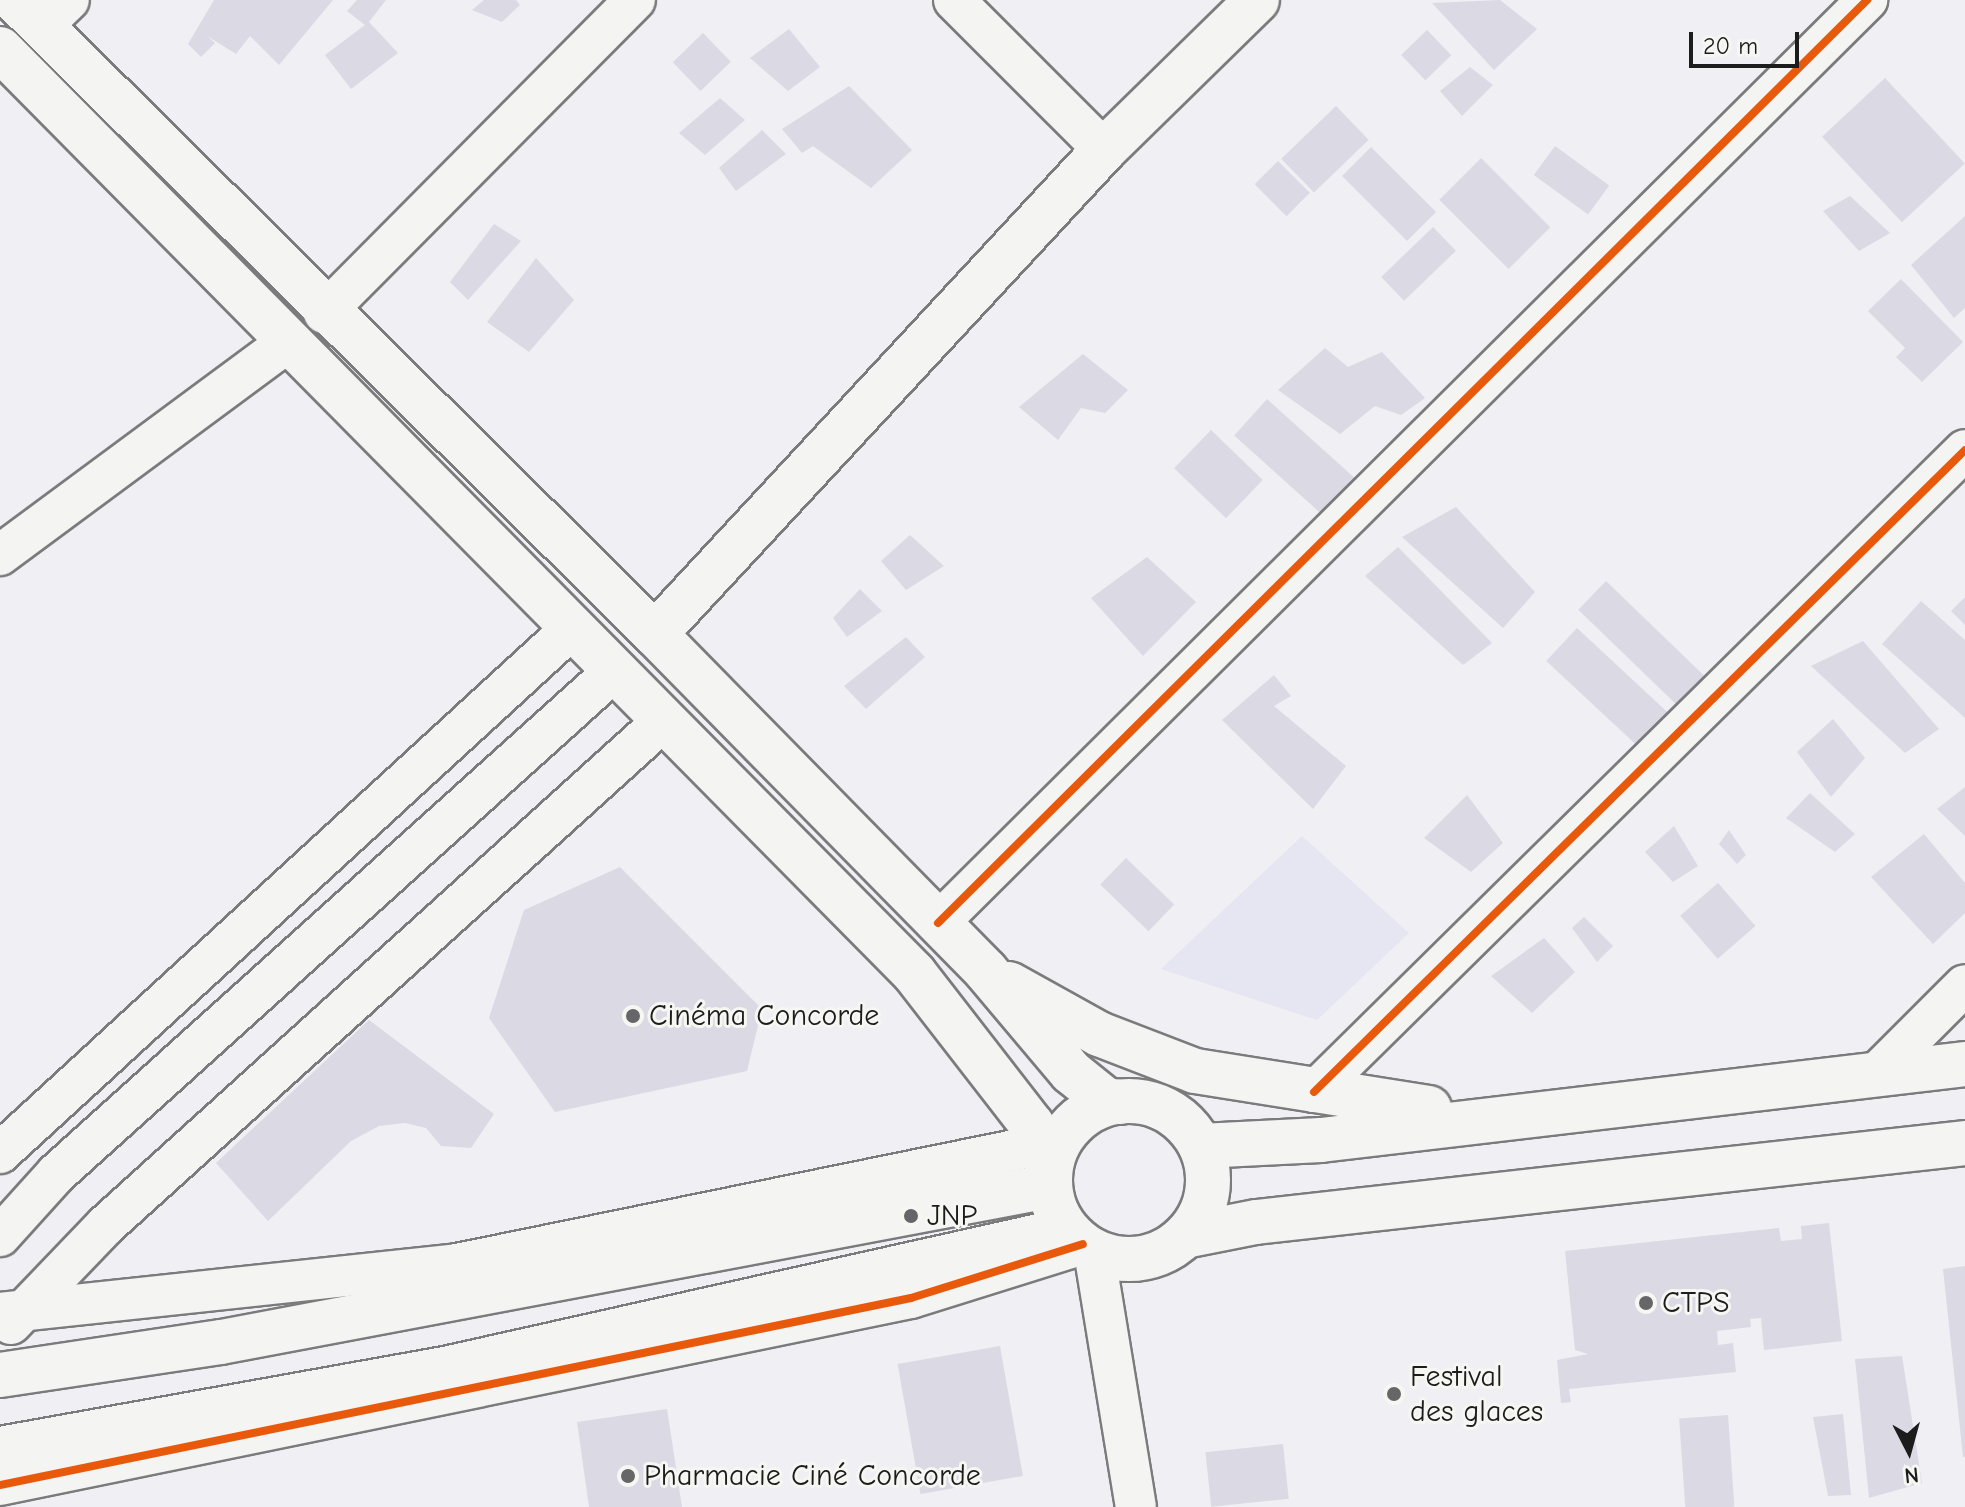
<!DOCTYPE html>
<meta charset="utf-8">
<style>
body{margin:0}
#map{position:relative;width:1965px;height:1507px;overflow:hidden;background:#f0eff4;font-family:"Comic Neue",sans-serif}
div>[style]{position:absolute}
.built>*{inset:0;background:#e6e5f2}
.building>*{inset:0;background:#dbd9e4;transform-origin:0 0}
.roads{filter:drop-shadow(2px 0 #7b7b7d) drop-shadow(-2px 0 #7b7b7d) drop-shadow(0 2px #7b7b7d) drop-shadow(0 -2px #7b7b7d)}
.minor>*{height:40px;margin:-20px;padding:0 20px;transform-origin:20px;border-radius:20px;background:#f4f4f3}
.tertiary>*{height:44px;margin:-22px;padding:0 22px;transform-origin:22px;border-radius:22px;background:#f4f4f3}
.primary>*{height:44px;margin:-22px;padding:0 22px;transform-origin:22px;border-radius:22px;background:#f4f4f3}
.primary>.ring{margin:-22px;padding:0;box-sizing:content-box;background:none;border:44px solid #f4f4f3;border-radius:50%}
.cycleway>*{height:8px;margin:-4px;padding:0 4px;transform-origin:4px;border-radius:4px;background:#e8590c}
.dots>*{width:22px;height:22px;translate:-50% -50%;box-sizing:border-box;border:4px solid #f6f6f2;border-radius:50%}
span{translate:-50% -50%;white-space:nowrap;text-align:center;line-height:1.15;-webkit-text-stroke:6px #f6f6f2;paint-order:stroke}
.poi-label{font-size:30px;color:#1c1c1c}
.left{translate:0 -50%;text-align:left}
.north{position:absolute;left:1869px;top:1411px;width:80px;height:80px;-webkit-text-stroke:6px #f6f6f2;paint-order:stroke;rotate:174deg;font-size:22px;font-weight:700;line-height:32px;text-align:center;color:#1c1c1c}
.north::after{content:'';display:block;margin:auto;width:28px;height:36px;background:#1c1c1c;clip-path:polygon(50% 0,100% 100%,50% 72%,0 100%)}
.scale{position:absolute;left:1689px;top:32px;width:110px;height:36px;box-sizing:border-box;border:4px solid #1c1c1c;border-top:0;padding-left:10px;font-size:24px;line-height:28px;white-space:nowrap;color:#1c1c1c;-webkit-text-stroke:6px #f6f6f2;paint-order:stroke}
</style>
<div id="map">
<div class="built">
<i style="clip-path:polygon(1302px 836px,1409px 933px,1317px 1020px,1161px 969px)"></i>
</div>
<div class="building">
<i style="clip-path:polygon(214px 0,333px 0,279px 65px,250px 36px,236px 54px,207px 36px,215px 43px,201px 57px,188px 44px)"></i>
<i style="clip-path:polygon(357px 0,386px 0,369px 22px,398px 53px,351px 89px,325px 55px,365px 25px,347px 11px)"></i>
<i style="clip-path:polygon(484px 0,516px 0,520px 5px,502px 22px,472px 10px)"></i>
<i style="clip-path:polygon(1500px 0,1537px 29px,1494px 70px,1432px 3px)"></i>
<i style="clip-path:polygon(789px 29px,820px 67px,788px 91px,750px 58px)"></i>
<i style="left:1427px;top:30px;width:35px;height:36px;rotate:46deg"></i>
<i style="left:703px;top:33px;width:40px;height:42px;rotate:46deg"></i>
<i style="clip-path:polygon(1470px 67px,1493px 85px,1462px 116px,1440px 91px)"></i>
<i style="left:1885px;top:78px;width:117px;height:86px;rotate:47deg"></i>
<i style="clip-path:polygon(849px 86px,912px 150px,871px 188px,813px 146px,802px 153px,782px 129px)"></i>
<i style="clip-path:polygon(720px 98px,745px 120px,705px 155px,679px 133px)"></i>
<i style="left:1336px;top:106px;width:47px;height:76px;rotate:46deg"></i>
<i style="clip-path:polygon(762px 130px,786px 154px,736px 191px,719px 168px)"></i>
<i style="left:1555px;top:146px;width:67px;height:36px;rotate:36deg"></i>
<i style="left:1371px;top:147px;width:92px;height:41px;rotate:45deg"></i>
<i style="left:1481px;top:158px;width:98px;height:59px;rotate:45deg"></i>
<i style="left:1278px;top:161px;width:45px;height:33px;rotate:45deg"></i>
<i style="clip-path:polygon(1850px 196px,1890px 233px,1859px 251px,1823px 211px)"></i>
<i style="clip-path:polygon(1965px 216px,1965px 308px,1954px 318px,1911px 265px)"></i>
<i style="clip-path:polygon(494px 224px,521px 241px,468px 300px,450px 282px)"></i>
<i style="left:1433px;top:227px;width:33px;height:72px;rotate:46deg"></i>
<i style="clip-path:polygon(536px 258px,574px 300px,529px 352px,487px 322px)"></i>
<i style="clip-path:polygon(1901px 279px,1963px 342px,1922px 382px,1896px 357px,1905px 348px,1868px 311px)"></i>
<i style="clip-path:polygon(1325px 348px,1348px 367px,1382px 352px,1425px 398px,1401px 415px,1375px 406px,1340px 434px,1278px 390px)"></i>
<i style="clip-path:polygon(1083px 354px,1128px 390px,1105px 413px,1081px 408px,1058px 440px,1019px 407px)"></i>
<i style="left:1267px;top:399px;width:121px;height:49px;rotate:42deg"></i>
<i style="left:1211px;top:430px;width:72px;height:53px;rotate:44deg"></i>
<i style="clip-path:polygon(1456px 507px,1535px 592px,1503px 628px,1402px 537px)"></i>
<i style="clip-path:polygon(910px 535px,944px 566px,906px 590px,881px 561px)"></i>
<i style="clip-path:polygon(1398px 547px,1492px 643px,1463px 665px,1365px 576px)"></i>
<i style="clip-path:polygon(1147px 557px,1196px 602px,1143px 656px,1091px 598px)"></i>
<i style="left:1606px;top:581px;width:139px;height:40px;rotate:44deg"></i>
<i style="clip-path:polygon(860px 589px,882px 611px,847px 637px,833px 618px)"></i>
<i style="clip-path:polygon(1965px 597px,1965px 625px,1951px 611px)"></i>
<i style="clip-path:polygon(1921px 601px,1965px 640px,1965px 718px,1882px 644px)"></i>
<i style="left:1577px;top:628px;width:127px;height:45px;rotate:43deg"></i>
<i style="clip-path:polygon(906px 637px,925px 657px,866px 709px,844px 686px)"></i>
<i style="clip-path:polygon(1863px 641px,1939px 729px,1905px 753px,1811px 666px)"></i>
<i style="clip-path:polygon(1274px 675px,1291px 696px,1274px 706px,1346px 766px,1313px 809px,1222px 720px)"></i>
<i style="clip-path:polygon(1833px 719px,1865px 758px,1831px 797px,1797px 752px)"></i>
<i style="clip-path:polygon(1965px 787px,1965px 836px,1937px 809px)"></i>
<i style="clip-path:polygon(1810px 793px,1855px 834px,1835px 852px,1786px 818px)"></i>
<i style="clip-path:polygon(1467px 795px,1503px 843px,1471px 872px,1424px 838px)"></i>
<i style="clip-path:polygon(1674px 826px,1698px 866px,1673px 882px,1645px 852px)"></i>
<i style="clip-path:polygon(1729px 830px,1746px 855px,1737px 864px,1719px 844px)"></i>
<i style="clip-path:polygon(1924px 834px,1965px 883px,1965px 913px,1933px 944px,1871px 877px)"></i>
<i style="left:1126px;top:858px;width:67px;height:37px;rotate:44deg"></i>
<i style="clip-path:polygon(620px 867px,762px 1009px,747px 1071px,555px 1112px,489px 1018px,524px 910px)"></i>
<i style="left:1718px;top:883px;width:57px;height:50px;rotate:49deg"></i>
<i style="clip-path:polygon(1584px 917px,1613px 946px,1597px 962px,1572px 928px)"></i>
<i style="clip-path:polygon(1544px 938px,1575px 972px,1532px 1013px,1491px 976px)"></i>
<i style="clip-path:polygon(369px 1020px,494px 1114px,471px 1148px,441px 1146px,426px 1128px,405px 1123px,379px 1126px,351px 1141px,268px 1221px,216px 1163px)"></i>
<i style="clip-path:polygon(1829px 1223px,1842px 1341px,1764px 1350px,1761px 1318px,1750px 1319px,1751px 1327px,1717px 1331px,1718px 1345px,1733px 1343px,1736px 1372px,1569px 1389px,1571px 1402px,1561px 1403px,1557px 1360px,1588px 1354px,1575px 1350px,1565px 1251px,1779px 1228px,1781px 1241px,1802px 1239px,1801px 1226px)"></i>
<i style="clip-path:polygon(1965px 1266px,1965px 1457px,1963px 1457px,1943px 1269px)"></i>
<i style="left:1000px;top:1346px;width:132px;height:104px;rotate:80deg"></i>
<i style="clip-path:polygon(1902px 1356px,1922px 1483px,1869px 1498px,1855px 1359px)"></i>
<i style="clip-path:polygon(667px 1409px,682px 1507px,589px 1507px,577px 1422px)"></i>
<i style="clip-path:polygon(1843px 1414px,1851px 1495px,1828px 1496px,1813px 1417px)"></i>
<i style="left:1728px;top:1415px;width:92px;height:49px;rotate:86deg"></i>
<i style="left:1283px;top:1444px;width:55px;height:78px;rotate:84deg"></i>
</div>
<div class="roads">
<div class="minor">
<i style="left:954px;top:0;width:212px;rotate:45deg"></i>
<i style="left:42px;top:26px;width:37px;rotate:-44deg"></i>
<i style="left:324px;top:313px;width:441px;rotate:-45.2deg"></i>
<i style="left:0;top:555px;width:355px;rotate:-36.5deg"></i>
<i style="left:938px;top:923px;width:1310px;rotate:-44.81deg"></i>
<i style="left:1875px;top:1075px;width:127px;rotate:-45deg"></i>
<i style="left:1314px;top:1092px;width:914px;rotate:-44.6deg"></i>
<i style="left:0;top:1153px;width:772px;rotate:-42.53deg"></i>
<i style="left:0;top:1236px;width:84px;rotate:-47.9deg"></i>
<i style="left:56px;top:1174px;width:747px;rotate:-42.02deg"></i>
<i style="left:1094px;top:1251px;width:259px;rotate:80.7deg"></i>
<i style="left:0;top:1313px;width:460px;rotate:-6.1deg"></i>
<i style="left:457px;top:1264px;width:599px;rotate:-11.55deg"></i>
<i style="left:11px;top:1324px;width:137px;rotate:-46.2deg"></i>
<i style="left:106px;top:1225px;width:748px;rotate:-42.13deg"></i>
<i style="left:0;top:1485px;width:930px;rotate:-11.6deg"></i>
<i style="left:911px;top:1298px;width:180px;rotate:-17.4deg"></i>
</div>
<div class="tertiary">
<i style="left:655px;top:634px;width:660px;rotate:-47.15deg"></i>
<i style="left:1104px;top:150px;width:214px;rotate:-44.4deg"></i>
<i style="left:0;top:1375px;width:223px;rotate:-8.5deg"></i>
<i style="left:221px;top:1342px;width:843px;rotate:-10.67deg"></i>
<i style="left:0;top:1449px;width:461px;rotate:-10.2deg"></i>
<i style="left:454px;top:1367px;width:627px;rotate:-12.62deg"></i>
</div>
<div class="primary">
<i style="left:15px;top:0;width:901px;rotate:44.73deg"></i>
<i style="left:655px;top:634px;width:472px;rotate:45.5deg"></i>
<i style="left:986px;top:971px;width:132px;rotate:49.9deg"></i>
<i style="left:1071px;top:1072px;width:45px;rotate:38.7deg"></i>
<i style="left:1106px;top:1100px;width:14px;rotate:8deg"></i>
<i style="left:0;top:49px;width:1300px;rotate:45.31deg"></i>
<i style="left:914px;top:973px;width:192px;rotate:52.2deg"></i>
<i style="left:1032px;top:1125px;width:50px;rotate:69deg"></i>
<i style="left:1009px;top:984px;width:103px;rotate:29.1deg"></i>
<i style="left:1099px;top:1034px;width:103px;rotate:21.1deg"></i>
<i style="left:1195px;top:1071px;width:237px;rotate:9deg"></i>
<i class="ring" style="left:1050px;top:1101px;width:114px;height:114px"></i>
<i style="left:1201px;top:1146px;width:120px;rotate:-2.9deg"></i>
<i style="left:1321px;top:1140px;width:648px;rotate:-6.73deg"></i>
<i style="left:1185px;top:1236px;width:72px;rotate:-11.2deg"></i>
<i style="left:1256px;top:1222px;width:713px;rotate:-6.36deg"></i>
</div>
</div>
<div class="cycleway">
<i style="left:938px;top:923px;width:1310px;rotate:-44.81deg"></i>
<i style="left:1314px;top:1092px;width:914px;rotate:-44.6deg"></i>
<i style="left:0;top:1485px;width:930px;rotate:-11.6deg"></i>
<i style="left:911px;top:1298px;width:180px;rotate:-17.4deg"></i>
</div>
<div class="dots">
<i style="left:633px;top:1016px;background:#666668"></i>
<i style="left:911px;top:1216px;background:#666668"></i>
<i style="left:1646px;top:1303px;background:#666668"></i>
<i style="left:1394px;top:1394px;background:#666668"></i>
<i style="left:628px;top:1476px;background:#666668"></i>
</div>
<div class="poi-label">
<span class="left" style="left:649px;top:1016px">Cinéma Concorde</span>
<span class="left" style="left:927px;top:1216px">JNP</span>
<span class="left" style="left:1662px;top:1303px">CTPS</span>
<span class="left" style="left:1410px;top:1394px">Festival<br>des glaces</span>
<span class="left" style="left:644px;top:1476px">Pharmacie Ciné Concorde</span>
</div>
<div class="north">N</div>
<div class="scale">20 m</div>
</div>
